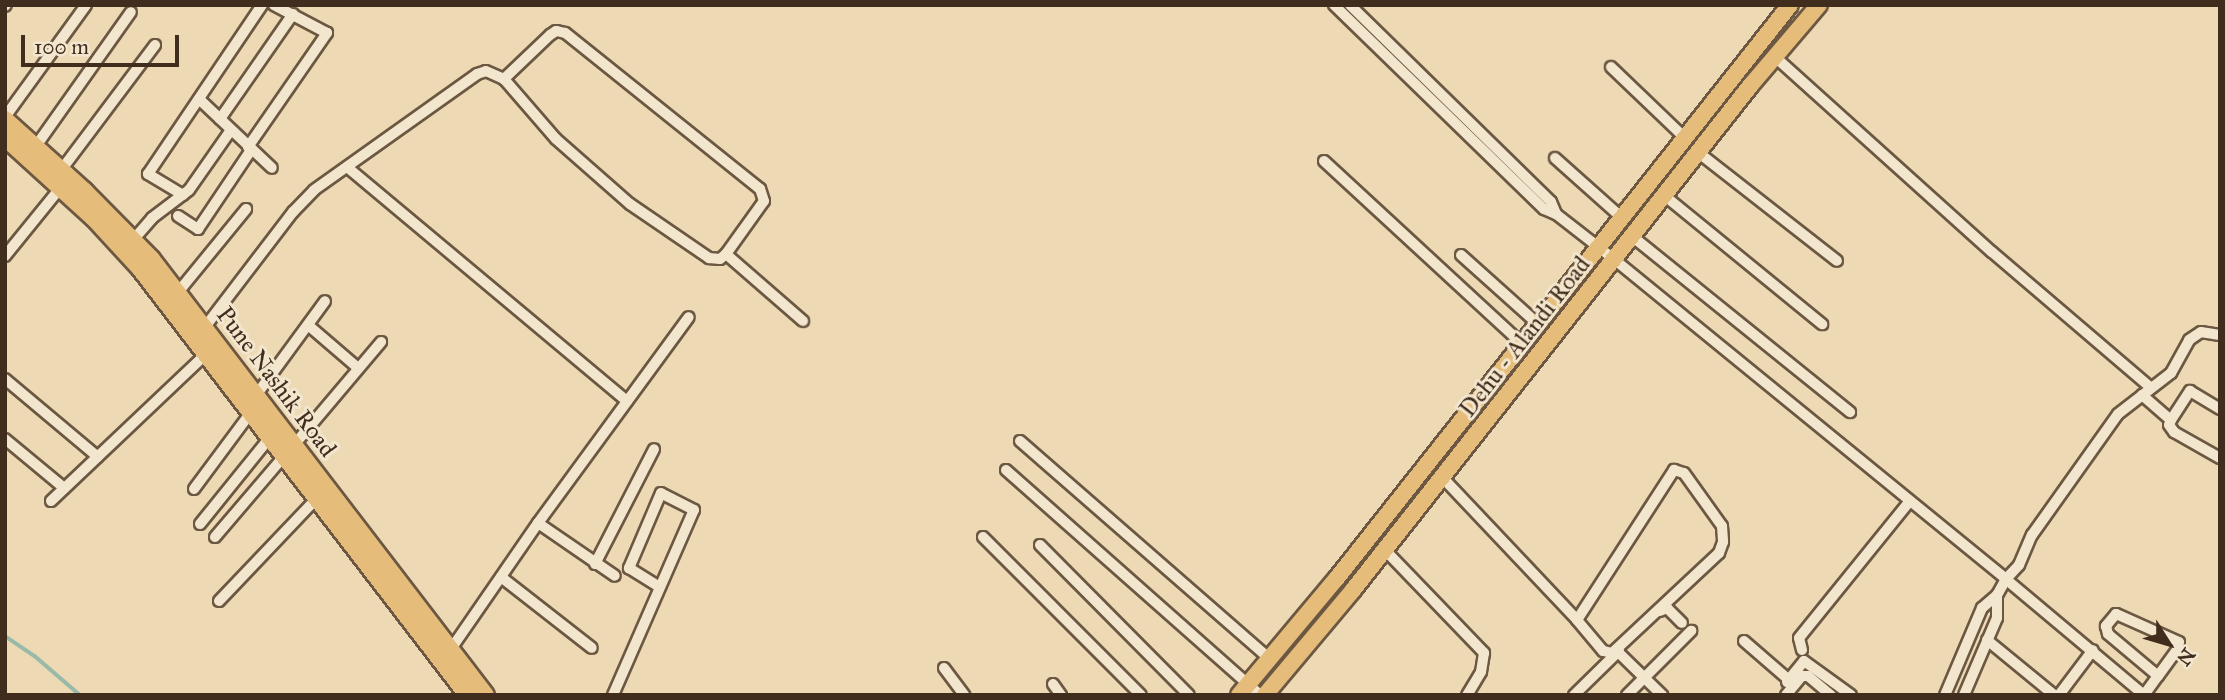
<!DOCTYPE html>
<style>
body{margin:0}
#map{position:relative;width:2225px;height:700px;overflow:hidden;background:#edd9b3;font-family:"IM FELL Great Primer",serif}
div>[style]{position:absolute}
.stream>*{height:3.5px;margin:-1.75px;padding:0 1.75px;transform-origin:1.75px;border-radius:1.75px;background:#9abaa9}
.roads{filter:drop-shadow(2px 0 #6c5842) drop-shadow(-2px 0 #6c5842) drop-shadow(0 2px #6c5842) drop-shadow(0 -2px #6c5842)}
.minor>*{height:10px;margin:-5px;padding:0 5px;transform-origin:5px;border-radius:5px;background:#f3e6ce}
.primary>*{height:16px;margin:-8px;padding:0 8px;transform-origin:8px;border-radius:8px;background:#e6bc7a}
.trunk>*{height:16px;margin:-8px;padding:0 8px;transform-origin:8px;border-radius:8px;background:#e6bc7a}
span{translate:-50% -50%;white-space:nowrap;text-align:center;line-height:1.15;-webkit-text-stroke:6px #f3e6ce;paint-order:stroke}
.street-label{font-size:24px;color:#412d1d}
.frame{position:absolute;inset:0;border:7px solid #412d1d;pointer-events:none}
.north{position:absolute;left:2134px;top:609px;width:70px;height:70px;-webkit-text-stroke:5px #f3e6ce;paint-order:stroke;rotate:127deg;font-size:19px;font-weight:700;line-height:28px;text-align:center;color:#412d1d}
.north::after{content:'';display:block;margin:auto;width:24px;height:32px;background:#412d1d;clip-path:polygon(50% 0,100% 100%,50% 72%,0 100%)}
.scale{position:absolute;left:21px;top:35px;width:158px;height:32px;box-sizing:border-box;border:4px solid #412d1d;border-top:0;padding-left:9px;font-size:21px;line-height:24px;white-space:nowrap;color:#412d1d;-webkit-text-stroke:5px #f3e6ce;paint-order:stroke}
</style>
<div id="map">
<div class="stream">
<i style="left:5px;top:636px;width:36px;rotate:34deg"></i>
<i style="left:35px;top:656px;width:60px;rotate:40.9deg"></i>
</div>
<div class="roads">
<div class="minor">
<i style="left:1334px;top:5px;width:293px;rotate:44.2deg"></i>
<i style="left:1544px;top:209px;width:13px;rotate:23deg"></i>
<i style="left:1556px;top:214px;width:75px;rotate:37.9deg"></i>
<i style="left:1615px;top:260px;width:505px;rotate:39.21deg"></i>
<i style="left:2006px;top:579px;width:18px;rotate:119deg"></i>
<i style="left:1997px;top:595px;width:20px;rotate:139deg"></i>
<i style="left:1982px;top:608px;width:95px;rotate:113deg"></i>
<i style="left:1350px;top:5px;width:281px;rotate:44.4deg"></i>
<i style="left:1551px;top:202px;width:13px;rotate:67deg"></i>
<i style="left:5px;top:6px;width:1px;rotate:-45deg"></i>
<i style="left:1774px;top:56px;width:293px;rotate:42deg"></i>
<i style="left:1992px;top:252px;width:209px;rotate:40.5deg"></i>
<i style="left:1611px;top:67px;width:103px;rotate:43.8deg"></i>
<i style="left:199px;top:99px;width:100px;rotate:43.4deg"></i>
<i style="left:5px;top:117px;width:138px;rotate:-54.1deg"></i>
<i style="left:220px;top:119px;width:128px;rotate:-55.2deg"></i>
<i style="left:36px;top:146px;width:164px;rotate:-54.7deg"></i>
<i style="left:248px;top:147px;width:139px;rotate:-55.3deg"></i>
<i style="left:327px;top:33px;width:60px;rotate:-152.2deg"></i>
<i style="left:1699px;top:153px;width:175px;rotate:38deg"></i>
<i style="left:1555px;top:158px;width:90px;rotate:41.8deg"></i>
<i style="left:1324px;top:161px;width:270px;rotate:42.7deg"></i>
<i style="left:347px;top:167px;width:365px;rotate:39.9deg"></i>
<i style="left:62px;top:169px;width:155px;rotate:-53.1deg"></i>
<i style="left:183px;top:195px;width:41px;rotate:-149deg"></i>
<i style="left:148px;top:174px;width:204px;rotate:-56deg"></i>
<i style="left:1665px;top:196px;width:203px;rotate:39.2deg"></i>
<i style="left:178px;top:216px;width:24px;rotate:33deg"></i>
<i style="left:198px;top:229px;width:95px;rotate:-56.1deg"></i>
<i style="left:1633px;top:237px;width:279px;rotate:38.9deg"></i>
<i style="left:134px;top:239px;width:28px;rotate:-49deg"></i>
<i style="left:152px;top:218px;width:46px;rotate:-37.1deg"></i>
<i style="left:189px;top:190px;width:73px;rotate:-55deg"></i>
<i style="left:726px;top:254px;width:102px;rotate:41deg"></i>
<i style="left:1461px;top:255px;width:103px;rotate:41.9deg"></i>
<i style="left:5px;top:256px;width:89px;rotate:-50.9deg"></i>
<i style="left:179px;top:291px;width:106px;rotate:-50.7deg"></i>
<i style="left:308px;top:325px;width:66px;rotate:40.7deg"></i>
<i style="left:205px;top:327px;width:145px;rotate:-52.6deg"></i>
<i style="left:293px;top:212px;width:30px;rotate:-46deg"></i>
<i style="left:314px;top:190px;width:200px;rotate:-35.4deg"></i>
<i style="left:477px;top:74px;width:9px;rotate:-18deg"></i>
<i style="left:486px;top:71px;width:20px;rotate:24deg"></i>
<i style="left:504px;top:79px;width:79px;rotate:49.1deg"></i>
<i style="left:556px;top:139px;width:98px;rotate:41.3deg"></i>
<i style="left:630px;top:204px;width:96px;rotate:34.4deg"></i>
<i style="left:709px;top:258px;width:11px;rotate:5deg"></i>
<i style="left:720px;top:259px;width:8px;rotate:-40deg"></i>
<i style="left:726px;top:254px;width:65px;rotate:-54.4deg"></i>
<i style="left:764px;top:201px;width:13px;rotate:-108deg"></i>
<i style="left:760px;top:189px;width:250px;rotate:-141.3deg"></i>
<i style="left:565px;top:33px;width:9px;rotate:-167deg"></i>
<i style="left:556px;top:31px;width:7px;rotate:146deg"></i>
<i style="left:550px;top:35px;width:64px;rotate:136.3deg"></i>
<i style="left:5px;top:379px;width:121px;rotate:40deg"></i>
<i style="left:257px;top:394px;width:115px;rotate:-53.8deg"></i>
<i style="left:2142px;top:395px;width:38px;rotate:41deg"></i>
<i style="left:2171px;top:420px;width:35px;rotate:-57deg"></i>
<i style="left:2190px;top:391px;width:35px;rotate:31deg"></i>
<i style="left:2171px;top:420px;width:5px;rotate:112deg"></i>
<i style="left:2169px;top:425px;width:9px;rotate:54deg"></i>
<i style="left:2174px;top:432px;width:53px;rotate:29.5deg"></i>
<i style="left:5px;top:439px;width:77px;rotate:39.7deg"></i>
<i style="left:1020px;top:441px;width:332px;rotate:41.1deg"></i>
<i style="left:294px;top:445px;width:135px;rotate:-49.8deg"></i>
<i style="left:1006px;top:470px;width:339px;rotate:41.5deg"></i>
<i style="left:1442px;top:477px;width:197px;rotate:46.6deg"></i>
<i style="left:1577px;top:620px;width:179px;rotate:-57.1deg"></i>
<i style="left:1674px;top:470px;width:10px;rotate:17deg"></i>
<i style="left:1684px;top:473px;width:65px;rotate:54.4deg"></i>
<i style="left:1722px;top:526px;width:16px;rotate:86deg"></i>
<i style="left:1723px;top:542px;width:12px;rotate:110deg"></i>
<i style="left:1719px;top:553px;width:146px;rotate:136.9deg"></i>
<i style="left:1612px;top:653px;width:9px;rotate:-167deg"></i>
<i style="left:1603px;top:651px;width:40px;rotate:-130deg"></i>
<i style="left:194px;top:489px;width:97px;rotate:-53.4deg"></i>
<i style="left:51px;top:501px;width:215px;rotate:-43.5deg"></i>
<i style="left:538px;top:523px;width:93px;rotate:34.5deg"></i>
<i style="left:200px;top:524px;width:113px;rotate:-51.1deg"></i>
<i style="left:215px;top:537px;width:108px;rotate:-49.5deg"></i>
<i style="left:983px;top:537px;width:223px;rotate:45deg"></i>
<i style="left:1040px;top:545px;width:211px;rotate:45.2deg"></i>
<i style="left:1385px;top:550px;width:143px;rotate:46.1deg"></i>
<i style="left:1484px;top:653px;width:19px;rotate:99deg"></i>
<i style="left:1481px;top:672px;width:27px;rotate:121deg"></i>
<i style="left:595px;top:564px;width:129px;rotate:-62.8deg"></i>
<i style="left:501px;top:577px;width:115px;rotate:38deg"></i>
<i style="left:219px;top:601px;width:142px;rotate:-46.4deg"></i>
<i style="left:1660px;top:611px;width:8px;rotate:-23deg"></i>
<i style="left:1667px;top:608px;width:21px;rotate:45deg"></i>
<i style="left:1987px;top:640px;width:87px;rotate:39.4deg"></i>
<i style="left:1744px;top:641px;width:60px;rotate:40.9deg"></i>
<i style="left:451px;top:649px;width:153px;rotate:-55.4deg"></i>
<i style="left:538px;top:523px;width:255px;rotate:-53.8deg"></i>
<i style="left:1802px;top:650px;width:12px;rotate:-104deg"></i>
<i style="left:1799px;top:638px;width:176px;rotate:-51deg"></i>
<i style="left:1618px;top:652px;width:62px;rotate:44.3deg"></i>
<i style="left:944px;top:668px;width:34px;rotate:53deg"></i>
<i style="left:1787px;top:682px;width:27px;rotate:-51deg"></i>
<i style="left:1804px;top:661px;width:58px;rotate:35.9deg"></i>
<i style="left:1053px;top:684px;width:14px;rotate:54deg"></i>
<i style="left:613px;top:695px;width:202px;rotate:-66.4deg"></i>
<i style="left:694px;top:510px;width:37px;rotate:-153deg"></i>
<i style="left:661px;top:493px;width:82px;rotate:113.1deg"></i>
<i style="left:629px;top:568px;width:36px;rotate:32deg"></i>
<i style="left:1574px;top:695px;width:63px;rotate:-44.4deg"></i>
<i style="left:1627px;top:695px;width:91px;rotate:-45deg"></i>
<i style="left:1786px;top:695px;width:25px;rotate:-50deg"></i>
<i style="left:1802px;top:676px;width:6px"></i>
<i style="left:1808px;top:676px;width:30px;rotate:40deg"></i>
<i style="left:1964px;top:695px;width:84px;rotate:-66.8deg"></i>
<i style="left:1997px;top:618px;width:23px;rotate:-90deg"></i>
<i style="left:2059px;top:695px;width:56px;rotate:-52.9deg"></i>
<i style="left:2144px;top:695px;width:180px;rotate:-140deg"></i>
<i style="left:2006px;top:579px;width:19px;rotate:-47deg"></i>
<i style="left:2019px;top:565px;width:33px;rotate:-67deg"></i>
<i style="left:2032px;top:535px;width:148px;rotate:-54.6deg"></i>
<i style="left:2118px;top:414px;width:67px;rotate:-37.7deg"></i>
<i style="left:2171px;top:373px;width:38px;rotate:-61deg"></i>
<i style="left:2189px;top:340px;width:14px;rotate:-34deg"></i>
<i style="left:2201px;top:332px;width:19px;rotate:9deg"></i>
<i style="left:2144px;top:695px;width:24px;rotate:-54deg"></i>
<i style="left:2158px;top:676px;width:34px;rotate:-54deg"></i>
<i style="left:2178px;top:648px;width:6px;rotate:-81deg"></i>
<i style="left:2179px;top:642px;width:69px;rotate:-156deg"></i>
<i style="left:2116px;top:614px;width:16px;rotate:130deg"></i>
<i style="left:2106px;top:626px;width:8px;rotate:76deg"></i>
<i style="left:2108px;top:634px;width:65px;rotate:40deg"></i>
</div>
<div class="primary">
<i style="left:1239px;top:695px;width:153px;rotate:-50.1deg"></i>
<i style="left:1337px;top:578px;width:730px;rotate:-51.67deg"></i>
<i style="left:1265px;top:695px;width:137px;rotate:-50deg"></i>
<i style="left:1353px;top:590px;width:642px;rotate:-51.77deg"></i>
<i style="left:1750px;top:86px;width:106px;rotate:-49.6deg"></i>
</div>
<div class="trunk">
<i style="left:5px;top:119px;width:108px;rotate:42deg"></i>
<i style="left:85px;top:191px;width:95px;rotate:45.4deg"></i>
<i style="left:152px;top:259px;width:549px;rotate:52.55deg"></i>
<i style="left:5px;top:138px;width:120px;rotate:42.3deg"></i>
<i style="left:94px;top:219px;width:68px;rotate:47.4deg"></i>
<i style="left:140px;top:269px;width:537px;rotate:52.49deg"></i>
</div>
</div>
<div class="street-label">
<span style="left:1525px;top:337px;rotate:-52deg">Dehu - Alandi Road</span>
<span style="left:276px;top:382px;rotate:53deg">Pune Nashik Road</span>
</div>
<div class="frame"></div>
<div class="north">N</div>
<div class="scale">100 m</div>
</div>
